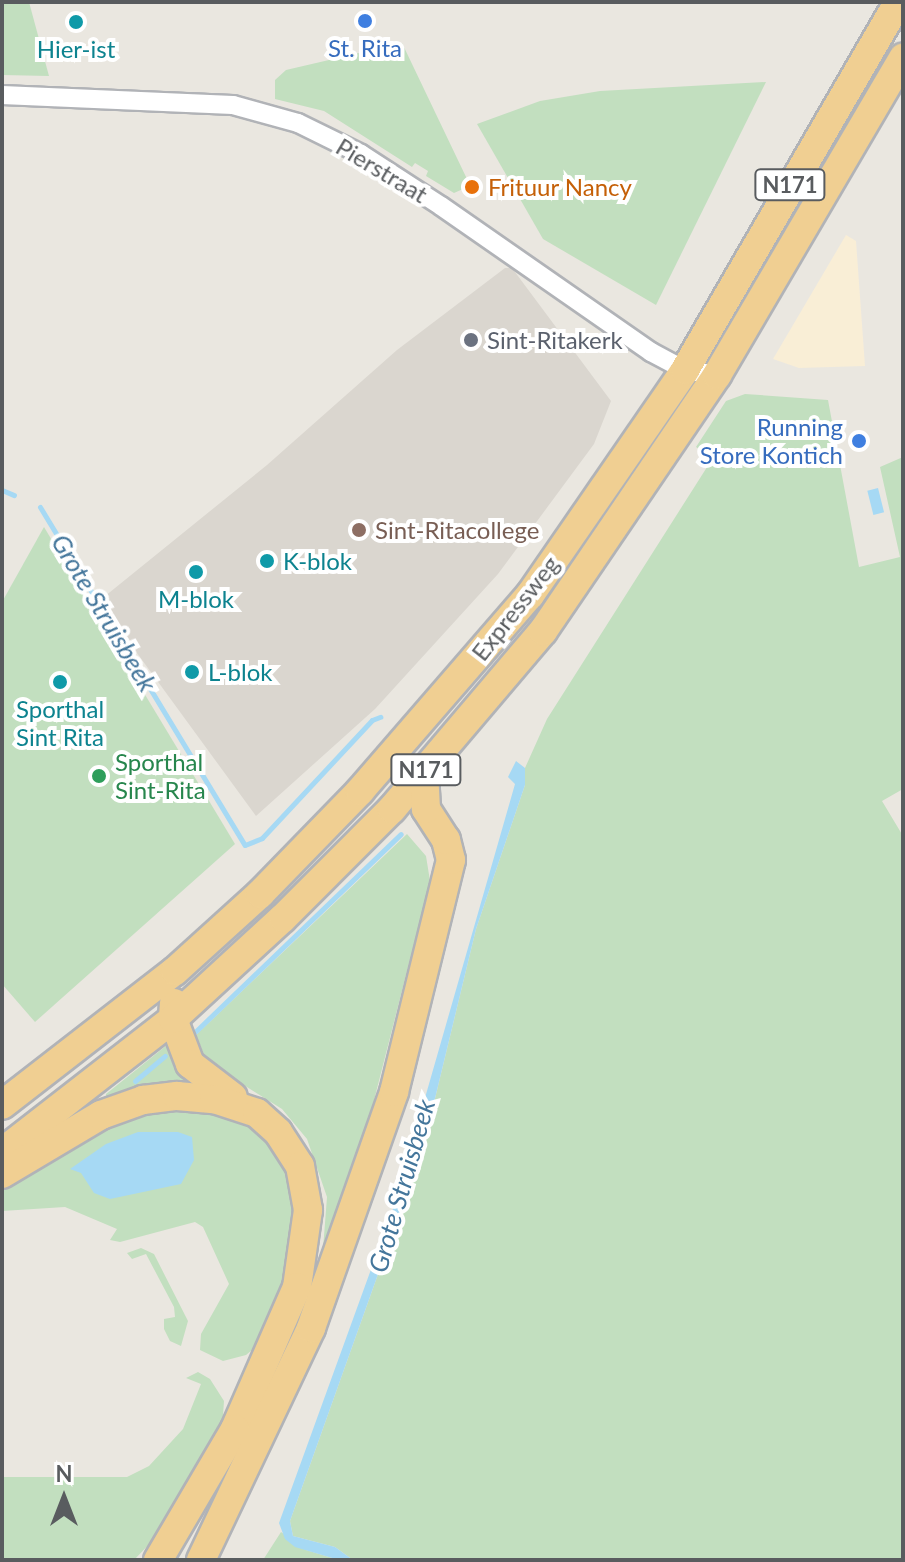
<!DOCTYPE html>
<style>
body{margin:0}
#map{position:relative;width:905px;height:1562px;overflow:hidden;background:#eae7e0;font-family:Lato,sans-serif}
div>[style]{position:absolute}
.commercial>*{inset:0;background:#f9eed6}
.education>*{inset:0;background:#dad6cf}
.green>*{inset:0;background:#c2dfbf}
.water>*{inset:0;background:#a6d9f4;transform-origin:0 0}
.stream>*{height:5px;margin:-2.5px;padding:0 2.5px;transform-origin:2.5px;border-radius:2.5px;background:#a6d9f4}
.roads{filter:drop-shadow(2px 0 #b1b3b7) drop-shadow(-2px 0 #b1b3b7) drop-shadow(0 2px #b1b3b7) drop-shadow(0 -2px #b1b3b7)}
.minor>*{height:18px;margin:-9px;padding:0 9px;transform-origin:9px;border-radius:9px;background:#fff}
.highway>*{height:28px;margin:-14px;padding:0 14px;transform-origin:14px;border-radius:14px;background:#f0cf92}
.dots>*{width:22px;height:22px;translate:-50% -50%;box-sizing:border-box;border:4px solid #fff;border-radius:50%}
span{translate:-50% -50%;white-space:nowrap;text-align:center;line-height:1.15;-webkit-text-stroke:8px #fff;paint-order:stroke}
.shield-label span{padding:2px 6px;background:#fff;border:2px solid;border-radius:6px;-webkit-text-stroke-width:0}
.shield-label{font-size:22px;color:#595c5f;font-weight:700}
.shop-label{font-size:24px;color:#366cbe}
.right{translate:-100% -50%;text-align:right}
.culture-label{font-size:24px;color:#0d838f}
.left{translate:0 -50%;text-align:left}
.street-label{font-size:24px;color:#595c5f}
.food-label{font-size:24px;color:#c56008}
.worship-label{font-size:24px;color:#5b616d}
.education-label{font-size:24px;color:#785e54}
.leisure-label{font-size:24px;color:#27864d}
.water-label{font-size:26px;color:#44769b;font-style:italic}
.frame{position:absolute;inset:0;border:4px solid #595c5f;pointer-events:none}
.north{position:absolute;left:24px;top:1458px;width:80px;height:80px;-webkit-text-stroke:6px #fff;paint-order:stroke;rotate:0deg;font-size:22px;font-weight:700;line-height:32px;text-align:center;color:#595c5f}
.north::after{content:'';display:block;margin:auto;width:28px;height:36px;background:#595c5f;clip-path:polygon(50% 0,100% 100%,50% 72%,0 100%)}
</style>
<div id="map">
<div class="commercial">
<i style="clip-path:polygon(846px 235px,856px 241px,865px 366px,799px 368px,773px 359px)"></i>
</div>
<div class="education">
<i style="clip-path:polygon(505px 268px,512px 268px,611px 401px,594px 444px,498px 574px,375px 709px,256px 816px,99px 601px,267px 465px,397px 350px)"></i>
</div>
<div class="green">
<i style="clip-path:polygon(2px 2px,29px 2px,49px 76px,2px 75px)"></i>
<i style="clip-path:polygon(402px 43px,467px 179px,463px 189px,454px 193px,426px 176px,428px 171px,415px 163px,412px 167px,324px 111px,275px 99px,275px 80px,286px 70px)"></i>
<i style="clip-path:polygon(766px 82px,656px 305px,543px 239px,477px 124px,540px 101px,600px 91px)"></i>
<i style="clip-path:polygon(745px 394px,828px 400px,859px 567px,900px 557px,880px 467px,903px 457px,903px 789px,882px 801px,903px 836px,903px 1560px,353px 1560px,335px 1547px,293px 1536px,290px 1521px,423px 1148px,476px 929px,525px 785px,525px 768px,547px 719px,709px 464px,708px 455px,696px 447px,726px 401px)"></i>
<i style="clip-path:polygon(44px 527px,235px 844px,35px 1022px,2px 984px,2px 602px)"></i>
<i style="clip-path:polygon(407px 834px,426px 856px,430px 881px,371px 1112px,323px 1249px,327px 1197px,307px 1139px,282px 1109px,207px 1062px,196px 1035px)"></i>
<i style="clip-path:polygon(167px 1045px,185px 1080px,106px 1096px,106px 1094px)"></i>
<i style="clip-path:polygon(218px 1106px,268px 1135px,296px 1187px,293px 1260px,263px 1341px,246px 1355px,223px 1361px,200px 1350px,201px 1334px,229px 1284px,203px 1227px,195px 1222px,120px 1242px,110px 1240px,117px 1229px,65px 1207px,2px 1211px,2px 1181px,112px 1117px)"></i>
<i style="clip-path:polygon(141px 1248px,154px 1254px,188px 1321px,181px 1346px,170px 1341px,164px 1329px,164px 1319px,175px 1317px,174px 1307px,146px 1254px,132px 1259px,127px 1253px)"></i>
<i style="clip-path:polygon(198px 1372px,210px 1379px,224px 1401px,222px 1430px,157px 1536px,134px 1560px,2px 1560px,2px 1477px,127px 1477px,149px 1466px,183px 1429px,201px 1384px,186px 1378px)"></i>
<i style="clip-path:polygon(281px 1532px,306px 1550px,339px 1560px,263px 1560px)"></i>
</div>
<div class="water">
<i style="left:878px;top:488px;width:25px;height:11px;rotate:76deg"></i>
<i style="clip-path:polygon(516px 761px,525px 768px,525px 785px,476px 929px,423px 1148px,290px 1521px,293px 1536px,335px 1547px,353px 1560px,339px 1560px,295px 1547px,285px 1539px,279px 1523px,394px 1206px,515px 784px,508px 777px)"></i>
<i style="clip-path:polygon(138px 1132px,178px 1132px,192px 1137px,194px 1160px,181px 1184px,110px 1199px,94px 1193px,81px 1173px,70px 1169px,106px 1144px)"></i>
</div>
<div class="stream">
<i style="left:2px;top:490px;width:13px;rotate:23deg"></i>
<i style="left:40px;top:507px;width:395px;rotate:58.8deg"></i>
<i style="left:245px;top:845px;width:18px;rotate:-22deg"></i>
<i style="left:262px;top:838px;width:161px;rotate:-47deg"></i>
<i style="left:372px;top:720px;width:9px;rotate:-21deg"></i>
<i style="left:196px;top:1031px;width:284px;rotate:-43.9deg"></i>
<i style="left:135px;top:1081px;width:39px;rotate:-40deg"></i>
</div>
<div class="roads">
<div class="minor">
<i style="left:2px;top:95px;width:231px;rotate:2.5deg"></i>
<i style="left:233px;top:105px;width:67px;rotate:15.5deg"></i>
<i style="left:298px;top:123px;width:70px;rotate:26.2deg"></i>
<i style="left:361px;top:154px;width:95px;rotate:33deg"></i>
<i style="left:441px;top:206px;width:256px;rotate:34.8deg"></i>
<i style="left:651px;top:352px;width:38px;rotate:28deg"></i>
<i style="left:685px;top:370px;width:32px;rotate:9deg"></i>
</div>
<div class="highway">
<i style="left:174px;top:1003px;width:16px;rotate:94deg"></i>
<i style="left:173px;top:1019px;width:48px;rotate:69.3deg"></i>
<i style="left:190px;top:1064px;width:54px;rotate:37.5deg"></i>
<i style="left:2px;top:1105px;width:219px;rotate:-37.8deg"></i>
<i style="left:175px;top:971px;width:115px;rotate:-42.2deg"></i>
<i style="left:260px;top:894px;width:144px;rotate:-45.8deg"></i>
<i style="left:360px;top:791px;width:259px;rotate:-49.1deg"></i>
<i style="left:530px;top:595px;width:273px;rotate:-55.4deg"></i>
<i style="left:685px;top:370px;width:425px;rotate:-59.9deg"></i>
<i style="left:2px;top:1152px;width:217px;rotate:-37.9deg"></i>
<i style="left:173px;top:1019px;width:149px;rotate:-42.6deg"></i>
<i style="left:283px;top:918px;width:154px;rotate:-45deg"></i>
<i style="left:392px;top:809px;width:233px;rotate:-49.7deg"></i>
<i style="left:543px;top:631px;width:310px;rotate:-55.8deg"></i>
<i style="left:717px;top:375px;width:368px;rotate:-59.6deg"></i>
<i style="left:2px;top:1174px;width:115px;rotate:-30.8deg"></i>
<i style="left:101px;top:1115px;width:45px;rotate:-19.7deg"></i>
<i style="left:143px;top:1100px;width:34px;rotate:-7deg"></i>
<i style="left:177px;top:1096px;width:37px;rotate:5deg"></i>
<i style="left:214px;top:1099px;width:45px;rotate:18deg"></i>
<i style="left:257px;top:1113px;width:28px;rotate:42deg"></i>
<i style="left:278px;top:1132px;width:40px;rotate:57.1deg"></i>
<i style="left:300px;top:1166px;width:45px;rotate:79.7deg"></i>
<i style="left:308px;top:1210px;width:78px;rotate:98.1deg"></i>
<i style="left:297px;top:1287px;width:155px;rotate:113.6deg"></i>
<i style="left:235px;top:1429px;width:152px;rotate:120.4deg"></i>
<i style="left:201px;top:1560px;width:257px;rotate:-64.6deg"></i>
<i style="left:311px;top:1328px;width:250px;rotate:-70.6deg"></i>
<i style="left:394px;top:1092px;width:239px;rotate:-76.2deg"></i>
<i style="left:451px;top:860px;width:21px;rotate:-104deg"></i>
<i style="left:446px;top:840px;width:37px;rotate:-123deg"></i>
<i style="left:426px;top:809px;width:36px;rotate:-93deg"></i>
</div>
</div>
<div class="dots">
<i style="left:365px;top:21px;background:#3f7fe0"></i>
<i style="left:76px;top:22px;background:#0f9aa8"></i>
<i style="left:472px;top:187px;background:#e8710a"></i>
<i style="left:471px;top:340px;background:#6b7280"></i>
<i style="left:859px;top:441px;background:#3f7fe0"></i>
<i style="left:359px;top:530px;background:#8d6e63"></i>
<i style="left:267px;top:561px;background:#0f9aa8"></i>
<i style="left:196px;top:572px;background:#0f9aa8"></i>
<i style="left:192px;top:672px;background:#0f9aa8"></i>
<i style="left:60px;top:682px;background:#0f9aa8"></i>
<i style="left:99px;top:776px;background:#2e9e5b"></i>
</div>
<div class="shield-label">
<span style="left:790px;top:185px">N171</span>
<span style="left:426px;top:770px">N171</span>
</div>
<div class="shop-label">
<span style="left:365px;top:48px">St. Rita</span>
<span class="right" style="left:843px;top:441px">Running<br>Store Kontich</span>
</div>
<div class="culture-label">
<span style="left:76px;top:49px">Hier-ist</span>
<span class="left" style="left:283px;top:561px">K-blok</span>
<span style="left:196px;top:599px">M-blok</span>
<span class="left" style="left:208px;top:672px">L-blok</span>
<span style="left:60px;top:723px">Sporthal<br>Sint Rita</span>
</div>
<div class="street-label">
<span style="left:382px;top:170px;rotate:31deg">Pierstraat</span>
<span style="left:515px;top:608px;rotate:-52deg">Expressweg</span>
</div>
<div class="food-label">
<span class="left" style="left:488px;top:187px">Frituur Nancy</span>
</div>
<div class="worship-label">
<span class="left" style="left:487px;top:340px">Sint-Ritakerk</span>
</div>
<div class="education-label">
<span class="left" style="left:375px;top:530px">Sint-Ritacollege</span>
</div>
<div class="leisure-label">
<span class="left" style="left:115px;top:776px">Sporthal<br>Sint-Rita</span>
</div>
<div class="water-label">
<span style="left:104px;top:613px;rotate:59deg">Grote Struisbeek</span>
<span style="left:402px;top:1186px;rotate:-74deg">Grote Struisbeek</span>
</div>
<div class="frame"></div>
<div class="north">N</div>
</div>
